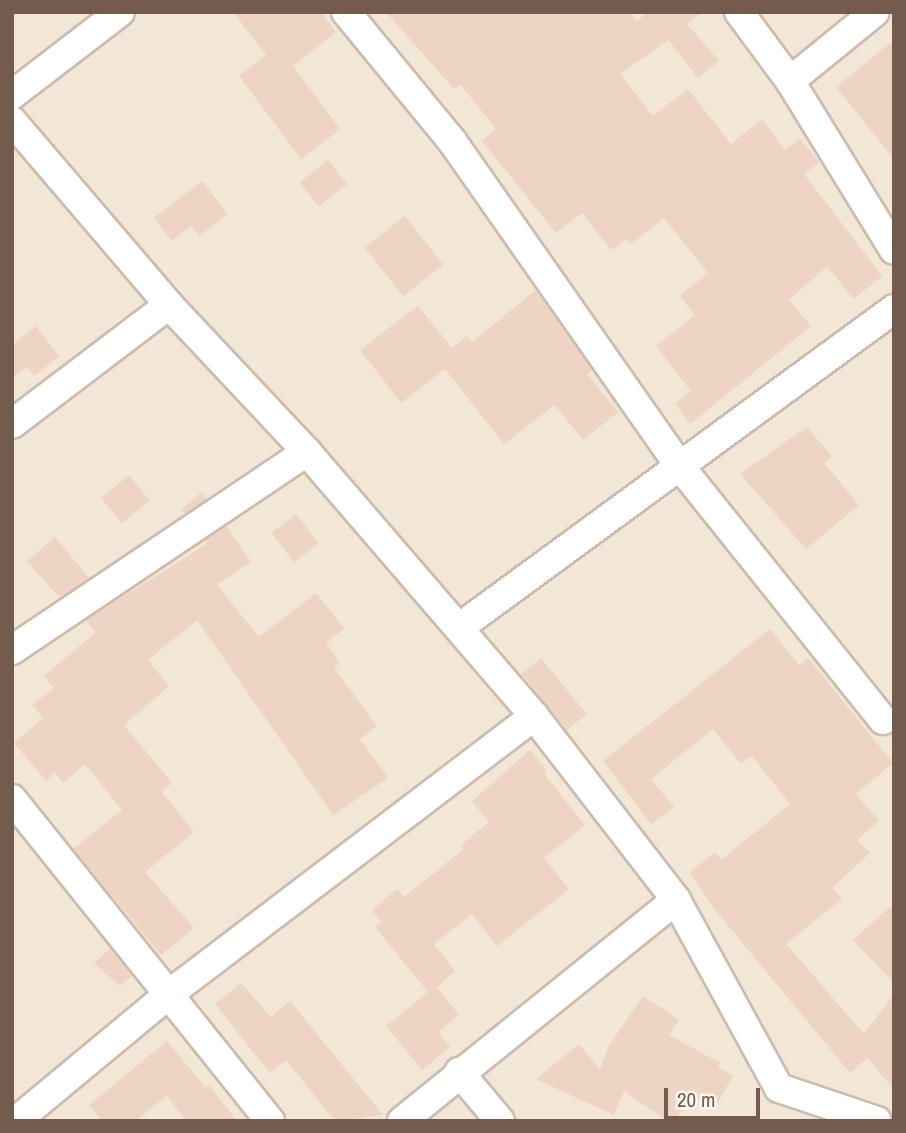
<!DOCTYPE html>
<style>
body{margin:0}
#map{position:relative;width:906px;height:1133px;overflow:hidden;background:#fbf4e9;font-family:"Archivo Narrow",sans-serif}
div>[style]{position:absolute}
.residential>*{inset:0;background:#f2e6d7;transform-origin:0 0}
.building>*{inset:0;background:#eed4c2;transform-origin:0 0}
.roads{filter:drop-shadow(2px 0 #ccbcaf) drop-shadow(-2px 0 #ccbcaf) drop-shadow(0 2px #ccbcaf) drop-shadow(0 -2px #ccbcaf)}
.minor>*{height:28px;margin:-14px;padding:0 14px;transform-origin:14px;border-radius:14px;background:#fff}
span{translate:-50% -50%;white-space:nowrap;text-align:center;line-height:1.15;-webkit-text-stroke:5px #fef8ef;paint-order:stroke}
.frame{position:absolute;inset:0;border:14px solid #735c4e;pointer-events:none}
.scale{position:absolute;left:664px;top:1088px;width:96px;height:32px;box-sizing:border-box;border:4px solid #735c4e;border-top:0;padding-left:9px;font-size:21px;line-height:24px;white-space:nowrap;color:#735c4e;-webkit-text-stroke:5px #fef8ef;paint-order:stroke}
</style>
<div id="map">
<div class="residential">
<i style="left:12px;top:12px;width:882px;height:1109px"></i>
</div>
<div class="building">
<i style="clip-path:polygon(233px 12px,321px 12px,336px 32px,293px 66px,340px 129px,301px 159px,239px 76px,266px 55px)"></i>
<i style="clip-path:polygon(386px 12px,629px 12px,637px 22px,646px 12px,702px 12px,687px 24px,719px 61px,698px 78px,668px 40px,620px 74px,653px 116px,688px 89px,731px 144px,762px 119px,785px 150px,800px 139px,819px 162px,804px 174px,882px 276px,853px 299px,827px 266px,789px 300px,811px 326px,690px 424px,675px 404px,691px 391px,656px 346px,695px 315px,680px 296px,708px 273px,664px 218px,631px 244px,626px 239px,611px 250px,582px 213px,556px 233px,482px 141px,496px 129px,460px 84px,454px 89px)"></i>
<i style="clip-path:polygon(894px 40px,894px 159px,836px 87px)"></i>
<i style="left:328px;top:160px;width:31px;height:36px;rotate:52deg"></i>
<i style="clip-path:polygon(202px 181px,228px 214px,199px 236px,191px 226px,172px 241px,154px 218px)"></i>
<i style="left:405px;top:216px;width:62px;height:51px;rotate:52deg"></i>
<i style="clip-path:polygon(536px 290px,592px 370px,587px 374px,618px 412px,583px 440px,555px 405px,504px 444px,445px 369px,401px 403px,360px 350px,418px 306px,452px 348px,467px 336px,472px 342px)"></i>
<i style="clip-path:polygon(36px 326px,59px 356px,34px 376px,27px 367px,12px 378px,12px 345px)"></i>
<i style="clip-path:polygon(807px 427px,832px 456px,824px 463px,859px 505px,806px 549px,740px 474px)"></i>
<i style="left:129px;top:475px;width:33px;height:36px;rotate:51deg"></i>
<i style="clip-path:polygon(202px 492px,207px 499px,185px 514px,181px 509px)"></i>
<i style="left:296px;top:514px;width:37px;height:31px;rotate:52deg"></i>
<i style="clip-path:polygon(226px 526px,251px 562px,217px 585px,259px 637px,316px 593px,344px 628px,326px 643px,340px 663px,334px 668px,377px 726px,360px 739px,388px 778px,333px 815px,197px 620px,148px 660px,169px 686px,124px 725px,172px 783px,162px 792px,194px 832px,145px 872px,194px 928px,161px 955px,73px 849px,122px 810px,85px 764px,63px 783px,55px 772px,46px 781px,14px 743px,43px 718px,32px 705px,54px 688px,44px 676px,96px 632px,86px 620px,207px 544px,205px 541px)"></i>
<i style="clip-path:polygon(55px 537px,89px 578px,64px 595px,57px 595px,27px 561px)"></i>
<i style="clip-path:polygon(770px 629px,799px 665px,808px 658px,893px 763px,856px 794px,879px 821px,857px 840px,870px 853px,832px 888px,842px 899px,786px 944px,864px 1034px,894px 994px,894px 1090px,868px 1058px,850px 1073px,712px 906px,690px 872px,715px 852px,721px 860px,790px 804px,752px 756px,741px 764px,713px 729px,651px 779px,674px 807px,651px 824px,603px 761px)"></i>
<i style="left:541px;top:658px;width:72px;height:25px;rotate:51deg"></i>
<i style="clip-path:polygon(530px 750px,547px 771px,544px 774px,585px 825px,544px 858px,569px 889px,497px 946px,472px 914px,434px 944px,455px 971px,437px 987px,459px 1015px,438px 1032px,450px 1047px,422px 1070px,386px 1026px,428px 992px,375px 927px,381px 922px,372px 910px,397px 889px,404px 897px,464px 849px,461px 845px,489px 822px,472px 801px)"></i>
<i style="clip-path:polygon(894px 904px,894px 983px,853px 940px)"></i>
<i style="clip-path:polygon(110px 948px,132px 976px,120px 986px,94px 963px)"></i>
<i style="clip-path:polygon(241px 983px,271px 1017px,290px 1001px,383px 1115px,335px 1121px,286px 1060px,270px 1073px,215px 1004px)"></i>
<i style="clip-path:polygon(643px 996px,679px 1020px,669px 1035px,720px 1063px,718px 1067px,733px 1076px,714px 1109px,691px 1096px,674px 1121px,667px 1121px,624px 1091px,614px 1115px,536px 1079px,579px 1044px,600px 1070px,608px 1047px)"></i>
<i style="clip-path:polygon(167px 1041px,206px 1088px,209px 1085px,237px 1121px,186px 1121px,167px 1096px,135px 1121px,102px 1121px,89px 1105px)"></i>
</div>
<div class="roads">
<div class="minor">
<i style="left:346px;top:12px;width:167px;rotate:50.6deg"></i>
<i style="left:452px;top:141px;width:394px;rotate:55deg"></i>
<i style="left:678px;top:464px;width:328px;rotate:51.3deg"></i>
<i style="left:739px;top:12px;width:86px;rotate:53.5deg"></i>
<i style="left:790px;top:81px;width:198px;rotate:58.4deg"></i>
<i style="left:790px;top:81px;width:109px;rotate:-39.1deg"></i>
<i style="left:12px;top:95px;width:136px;rotate:-37.5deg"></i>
<i style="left:12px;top:121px;width:242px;rotate:49.5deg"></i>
<i style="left:169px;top:305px;width:202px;rotate:46.8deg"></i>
<i style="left:307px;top:452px;width:348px;rotate:49.3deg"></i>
<i style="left:534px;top:716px;width:232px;rotate:52.3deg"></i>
<i style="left:676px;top:900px;width:214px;rotate:61.3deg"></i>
<i style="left:779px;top:1088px;width:103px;rotate:18.6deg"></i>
<i style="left:12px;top:424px;width:197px;rotate:-37.2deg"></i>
<i style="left:460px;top:627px;width:538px;rotate:-36.23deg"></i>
<i style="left:12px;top:650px;width:355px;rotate:-33.9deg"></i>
<i style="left:12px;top:799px;width:413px;rotate:51.3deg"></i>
<i style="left:459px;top:1072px;width:64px;rotate:50.1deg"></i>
<i style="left:16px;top:1121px;width:197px;rotate:-39.7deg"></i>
<i style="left:168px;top:995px;width:460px;rotate:-37.3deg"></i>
<i style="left:402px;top:1121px;width:352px;rotate:-38.9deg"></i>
</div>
</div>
<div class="frame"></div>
<div class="scale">20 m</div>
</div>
